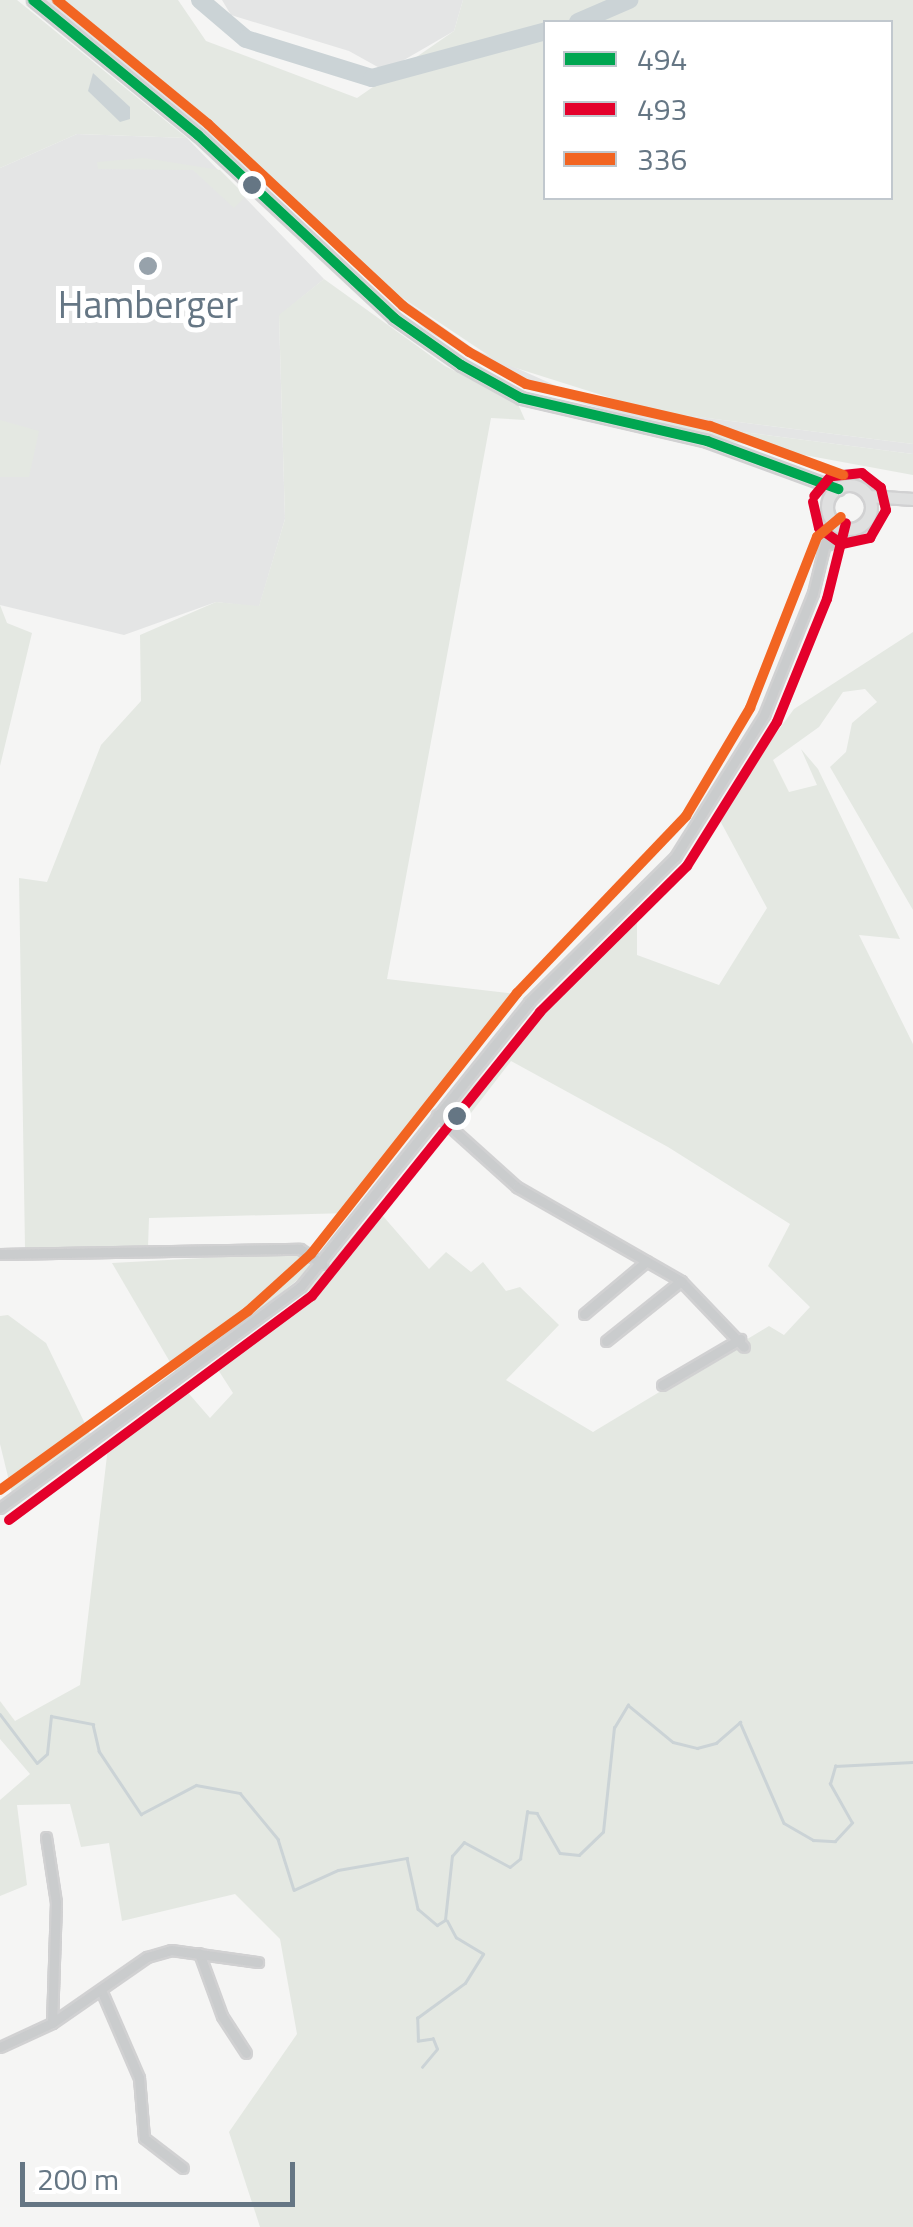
<!DOCTYPE html>
<style>
body{margin:0}
#map{position:relative;width:913px;height:2227px;overflow:hidden;background:#f5f5f4;font-family:"Titillium Web",sans-serif}
div>[style]{position:absolute}
.built>*{inset:0;background:#e4e5e5}
.green>*{inset:0;background:#e4e8e2}
.water>*{inset:0;background:#cbd3d6}
.stream>*{height:2.5px;margin:-1.25px;padding:0 1.25px;transform-origin:1.25px;border-radius:1.25px;background:#cbd3d6}
.river>*{height:18px;margin:-9px;padding:0 9px;transform-origin:9px;border-radius:9px;background:#cbd3d6}
.roads{filter:drop-shadow(2px 0 #d1d1d2) drop-shadow(-2px 0 #d1d1d2) drop-shadow(0 2px #d1d1d2) drop-shadow(0 -2px #d1d1d2)}
.minor>*{height:9px;margin:-4.5px;padding:0 4.5px;transform-origin:4.5px;border-radius:4.5px;background:#cacccd}
.major>*{height:11px;margin:-5.5px;padding:0 5.5px;transform-origin:5.5px;border-radius:5.5px;background:#dfe0e0}
.major>.ring{margin:-5.5px;padding:0;box-sizing:content-box;background:none;border:11px solid #dfe0e0;border-radius:50%}
.bus-1>*{height:10px;margin:-5px;padding:0 5px;transform-origin:5px;border-radius:5px;background:#00a651}
.bus-2>*{height:10px;margin:-5px;padding:0 5px;transform-origin:5px;border-radius:5px;background:#e4002b}
.bus-3>*{height:10px;margin:-5px;padding:0 5px;transform-origin:5px;border-radius:5px;background:#f26522}
.dots>*{width:28px;height:28px;translate:-50% -50%;box-sizing:border-box;border:5px solid #fff;border-radius:50%}
span{translate:-50% -50%;white-space:nowrap;text-align:center;line-height:1.15;-webkit-text-stroke:10px #fff;paint-order:stroke}
.poi-label{font-size:38px;color:#657684}
.legend{position:absolute;left:543px;top:20px;width:350px;height:180px;box-sizing:border-box;background:#fff;border:2px solid #c1c8ce;margin:0;padding:12px 18px;list-style:none;font-size:30px;color:#657684}
.legend li{display:flex;align-items:center;gap:20px;height:50px}
.legend b{width:50px;border:2px solid #c1c8ce}
.scale{position:absolute;left:20px;top:2162px;width:275px;height:45px;box-sizing:border-box;border:5px solid #657684;border-top:0;padding-left:12px;font-size:30px;line-height:35px;white-space:nowrap;color:#657684;-webkit-text-stroke:8px #fff;paint-order:stroke}
</style>
<div id="map">
<div class="built">
<i style="clip-path:polygon(43px 0,54px 0,185px 105px,395px 293px,474px 349px,561px 388px,652px 411px,913px 444px,913px 454px,634px 418px,546px 393px,469px 357px,426px 330px,213px 138px)"></i>
<i style="clip-path:polygon(222px 0,463px 0,454px 31px,385px 71px,349px 51px,231px 15px)"></i>
<i style="clip-path:polygon(77px 134px,187px 138px,324px 279px,279px 316px,285px 519px,259px 607px,216px 602px,124px 635px,0 605px,0 168px)"></i>
</div>
<div class="green">
<i style="clip-path:polygon(0 0,17px 0,187px 138px,77px 134px,0 168px)"></i>
<i style="clip-path:polygon(evenodd,54px 0,178px 0,206px 41px,357px 98px,454px 31px,463px 0,913px 0,913px 444px,652px 411px,500px 363px,395px 293px,262px 168px,54px 0,546px 22px,890px 22px,890px 198px,546px 198px,546px 22px)"></i>
<i style="clip-path:polygon(144px 158px,220px 170px,246px 196px,234px 208px,193px 170px,98px 169px,97px 162px)"></i>
<i style="clip-path:polygon(324px 279px,445px 366px,518px 404px,525px 420px,491px 418px,387px 979px,517px 994px,350px 1213px,149px 1218px,148px 1247px,25px 1248px,19px 878px,47px 882px,101px 745px,141px 701px,140px 635px,216px 602px,259px 606px,285px 519px,279px 315px)"></i>
<i style="clip-path:polygon(634px 418px,913px 454px,913px 475px,728px 441px)"></i>
<i style="clip-path:polygon(0 420px,39px 431px,29px 477px,0 477px)"></i>
<i style="clip-path:polygon(0 605px,7px 623px,32px 633px,0 766px)"></i>
<i style="clip-path:polygon(913px 632px,913px 910px,830px 767px,846px 752px,852px 723px,877px 702px,865px 689px,843px 692px,819px 727px,773px 760px,789px 792px,817px 785px,801px 749px,818px 769px,900px 939px,859px 935px,913px 1044px,913px 2227px,260px 2227px,229px 2132px,297px 2034px,280px 1939px,235px 1894px,122px 1921px,109px 1843px,81px 1847px,70px 1804px,17px 1805px,27px 1885px,0 1896px,0 1800px,30px 1774px,0 1739px,0 1701px,15px 1721px,80px 1685px,108px 1447px,184px 1388px,210px 1418px,233px 1393px,215px 1365px,301px 1298px,376px 1208px,429px 1269px,446px 1252px,471px 1272px,483px 1262px,506px 1291px,520px 1287px,559px 1325px,506px 1380px,593px 1432px,769px 1326px,784px 1335px,810px 1307px,768px 1266px,790px 1224px,668px 1147px,511px 1061px,461px 1126px,463px 1113px,454px 1106px,619px 927px,637px 919px,637px 955px,719px 985px,767px 908px,717px 815px,753px 750px,766px 747px,794px 709px)"></i>
<i style="clip-path:polygon(300px 1253px,309px 1257px,309px 1271px,177px 1374px,112px 1263px)"></i>
<i style="clip-path:polygon(8px 1315px,46px 1343px,91px 1436px,12px 1493px,0 1444px,0 1316px)"></i>
</div>
<div class="water">
<i style="clip-path:polygon(93px 73px,130px 107px,130px 119px,120px 122px,88px 91px)"></i>
</div>
<div class="stream">
<i style="left:0;top:1714px;width:61px;rotate:52.9deg"></i>
<i style="left:37px;top:1763px;width:13px;rotate:-42deg"></i>
<i style="left:47px;top:1754px;width:38px;rotate:-84deg"></i>
<i style="left:51px;top:1716px;width:43px;rotate:10.8deg"></i>
<i style="left:93px;top:1724px;width:28px;rotate:77deg"></i>
<i style="left:99px;top:1751px;width:76px;rotate:56.3deg"></i>
<i style="left:141px;top:1814px;width:62px;rotate:-27.8deg"></i>
<i style="left:196px;top:1785px;width:45px;rotate:10.3deg"></i>
<i style="left:240px;top:1793px;width:60px;rotate:50.4deg"></i>
<i style="left:278px;top:1839px;width:53px;rotate:72.6deg"></i>
<i style="left:294px;top:1890px;width:48px;rotate:-24.4deg"></i>
<i style="left:338px;top:1870px;width:70px;rotate:-9.9deg"></i>
<i style="left:407px;top:1858px;width:52px;rotate:77.8deg"></i>
<i style="left:418px;top:1909px;width:25px;rotate:40deg"></i>
<i style="left:437px;top:1925px;width:9px;rotate:-32deg"></i>
<i style="left:445px;top:1920px;width:64px;rotate:-83.8deg"></i>
<i style="left:452px;top:1856px;width:18px;rotate:-49deg"></i>
<i style="left:464px;top:1842px;width:52px;rotate:28.5deg"></i>
<i style="left:510px;top:1867px;width:13px;rotate:-39deg"></i>
<i style="left:520px;top:1859px;width:48px;rotate:-81.5deg"></i>
<i style="left:527px;top:1812px;width:10px;rotate:6deg"></i>
<i style="left:537px;top:1813px;width:46px;rotate:60.1deg"></i>
<i style="left:560px;top:1853px;width:19px;rotate:6deg"></i>
<i style="left:579px;top:1855px;width:33px;rotate:-44deg"></i>
<i style="left:603px;top:1832px;width:105px;rotate:-84deg"></i>
<i style="left:614px;top:1728px;width:27px;rotate:-59deg"></i>
<i style="left:628px;top:1705px;width:58px;rotate:39.4deg"></i>
<i style="left:673px;top:1742px;width:25px;rotate:14deg"></i>
<i style="left:697px;top:1748px;width:20px;rotate:-15deg"></i>
<i style="left:716px;top:1743px;width:32px;rotate:-41deg"></i>
<i style="left:740px;top:1722px;width:110px;rotate:66.5deg"></i>
<i style="left:784px;top:1823px;width:34px;rotate:30deg"></i>
<i style="left:813px;top:1840px;width:22px;rotate:3deg"></i>
<i style="left:835px;top:1841px;width:25px;rotate:-47deg"></i>
<i style="left:852px;top:1823px;width:45px;rotate:-119.4deg"></i>
<i style="left:830px;top:1784px;width:19px;rotate:-74deg"></i>
<i style="left:835px;top:1766px;width:78px;rotate:-2.9deg"></i>
<i style="left:422px;top:2067px;width:23px;rotate:-50deg"></i>
<i style="left:437px;top:2049px;width:11px;rotate:-112deg"></i>
<i style="left:433px;top:2039px;width:15px;rotate:172deg"></i>
<i style="left:418px;top:2041px;width:23px;rotate:-92deg"></i>
<i style="left:417px;top:2018px;width:59px;rotate:-36.1deg"></i>
<i style="left:465px;top:1983px;width:34px;rotate:-58deg"></i>
<i style="left:483px;top:1954px;width:31px;rotate:-149deg"></i>
<i style="left:456px;top:1938px;width:19px;rotate:-118deg"></i>
</div>
<div class="river">
<i style="left:200px;top:0;width:60px;rotate:40.3deg"></i>
<i style="left:246px;top:39px;width:132px;rotate:17.2deg"></i>
<i style="left:372px;top:78px;width:180px;rotate:-15.1deg"></i>
<i style="left:578px;top:22px;width:56px;rotate:-23.3deg"></i>
</div>
<div class="roads">
<div class="minor">
<i style="left:830px;top:544px;width:25px;rotate:-37deg"></i>
<i style="left:437px;top:1115px;width:108px;rotate:42deg"></i>
<i style="left:517px;top:1187px;width:189px;rotate:29.8deg"></i>
<i style="left:681px;top:1281px;width:91px;rotate:46.3deg"></i>
<i style="left:0;top:1254px;width:300px;rotate:-1deg"></i>
<i style="left:300px;top:1249px;width:27px;rotate:34deg"></i>
<i style="left:584px;top:1314px;width:82px;rotate:-40.1deg"></i>
<i style="left:606px;top:1341px;width:96px;rotate:-38.7deg"></i>
<i style="left:662px;top:1385px;width:91px;rotate:-30.5deg"></i>
<i style="left:0;top:1508px;width:374px;rotate:-36.4deg"></i>
<i style="left:301px;top:1286px;width:364px;rotate:-51.2deg"></i>
<i style="left:529px;top:1002px;width:206px;rotate:-44.8deg"></i>
<i style="left:675px;top:857px;width:168px;rotate:-57.9deg"></i>
<i style="left:764px;top:715px;width:131px;rotate:-68.1deg"></i>
<i style="left:813px;top:593px;width:76px;rotate:-76.3deg"></i>
<i style="left:46px;top:1837px;width:66px;rotate:81.3deg"></i>
<i style="left:56px;top:1902px;width:121px;rotate:91.9deg"></i>
<i style="left:199px;top:1953px;width:67px;rotate:69.9deg"></i>
<i style="left:222px;top:2016px;width:44px;rotate:57deg"></i>
<i style="left:101px;top:1990px;width:96px;rotate:66.6deg"></i>
<i style="left:139px;top:2078px;width:60px;rotate:85.2deg"></i>
<i style="left:144px;top:2138px;width:49px;rotate:37.6deg"></i>
<i style="left:0;top:2047px;width:57px;rotate:-24.8deg"></i>
<i style="left:52px;top:2023px;width:116px;rotate:-34.8deg"></i>
<i style="left:147px;top:1957px;width:25px;rotate:-16deg"></i>
<i style="left:171px;top:1950px;width:88px;rotate:7.9deg"></i>
</div>
<div class="major">
<i style="left:33px;top:0;width:213px;rotate:39.3deg"></i>
<i style="left:198px;top:135px;width:268px;rotate:43deg"></i>
<i style="left:394px;top:318px;width:82px;rotate:35deg"></i>
<i style="left:461px;top:365px;width:68px;rotate:28.8deg"></i>
<i style="left:521px;top:398px;width:191px;rotate:13deg"></i>
<i style="left:707px;top:441px;width:140px;rotate:20.1deg"></i>
<i class="ring" style="left:827px;top:485px;width:33px;height:33px"></i>
<i style="left:868px;top:496px;width:45px;rotate:3.8deg"></i>
</div>
</div>
<div class="bus-1">
<i style="left:33px;top:0;width:213px;rotate:39.3deg"></i>
<i style="left:198px;top:135px;width:268px;rotate:43deg"></i>
<i style="left:394px;top:318px;width:82px;rotate:35deg"></i>
<i style="left:461px;top:365px;width:68px;rotate:28.8deg"></i>
<i style="left:521px;top:398px;width:191px;rotate:13deg"></i>
<i style="left:707px;top:441px;width:140px;rotate:20.1deg"></i>
</div>
<div class="bus-2">
<i style="left:813px;top:502px;width:27px;rotate:77deg"></i>
<i style="left:819px;top:528px;width:28px;rotate:35deg"></i>
<i style="left:842px;top:544px;width:29px;rotate:-12deg"></i>
<i style="left:870px;top:538px;width:32px;rotate:-60deg"></i>
<i style="left:886px;top:510px;width:23px;rotate:-103deg"></i>
<i style="left:881px;top:488px;width:24px;rotate:-142deg"></i>
<i style="left:862px;top:473px;width:31px;rotate:174deg"></i>
<i style="left:831px;top:476px;width:26px;rotate:130deg"></i>
<i style="left:9px;top:1520px;width:377px;rotate:-36.5deg"></i>
<i style="left:312px;top:1296px;width:364px;rotate:-51.2deg"></i>
<i style="left:540px;top:1012px;width:207px;rotate:-44.8deg"></i>
<i style="left:687px;top:866px;width:170px;rotate:-58deg"></i>
<i style="left:777px;top:722px;width:133px;rotate:-67.9deg"></i>
<i style="left:827px;top:599px;width:78px;rotate:-76deg"></i>
</div>
<div class="bus-3">
<i style="left:57px;top:0;width:195px;rotate:39.4deg"></i>
<i style="left:208px;top:124px;width:267px;rotate:43deg"></i>
<i style="left:403px;top:306px;width:80px;rotate:34.9deg"></i>
<i style="left:469px;top:352px;width:65px;rotate:29.3deg"></i>
<i style="left:526px;top:384px;width:189px;rotate:12.9deg"></i>
<i style="left:710px;top:426px;width:142px;rotate:20.2deg"></i>
<i style="left:0;top:1490px;width:306px;rotate:-35.8deg"></i>
<i style="left:248px;top:1311px;width:85px;rotate:-42.1deg"></i>
<i style="left:311px;top:1254px;width:333px;rotate:-51.7deg"></i>
<i style="left:517px;top:993px;width:245px;rotate:-46.3deg"></i>
<i style="left:686px;top:816px;width:126px;rotate:-59.3deg"></i>
<i style="left:750px;top:708px;width:184px;rotate:-68.6deg"></i>
<i style="left:817px;top:537px;width:31px;rotate:-40deg"></i>
</div>
<div class="dots">
<i style="left:252px;top:185px;background:#657684"></i>
<i style="left:148px;top:266px;background:#97a2ab"></i>
<i style="left:457px;top:1116px;background:#657684"></i>
</div>
<div class="poi-label">
<span style="left:148px;top:305px">Hamberger</span>
</div>
<ul class="legend">
<li><b style="height:12px;background:#00a651"></b>494</li>
<li><b style="height:12px;background:#e4002b"></b>493</li>
<li><b style="height:12px;background:#f26522"></b>336</li>
</ul>
<div class="scale">200 m</div>
</div>
